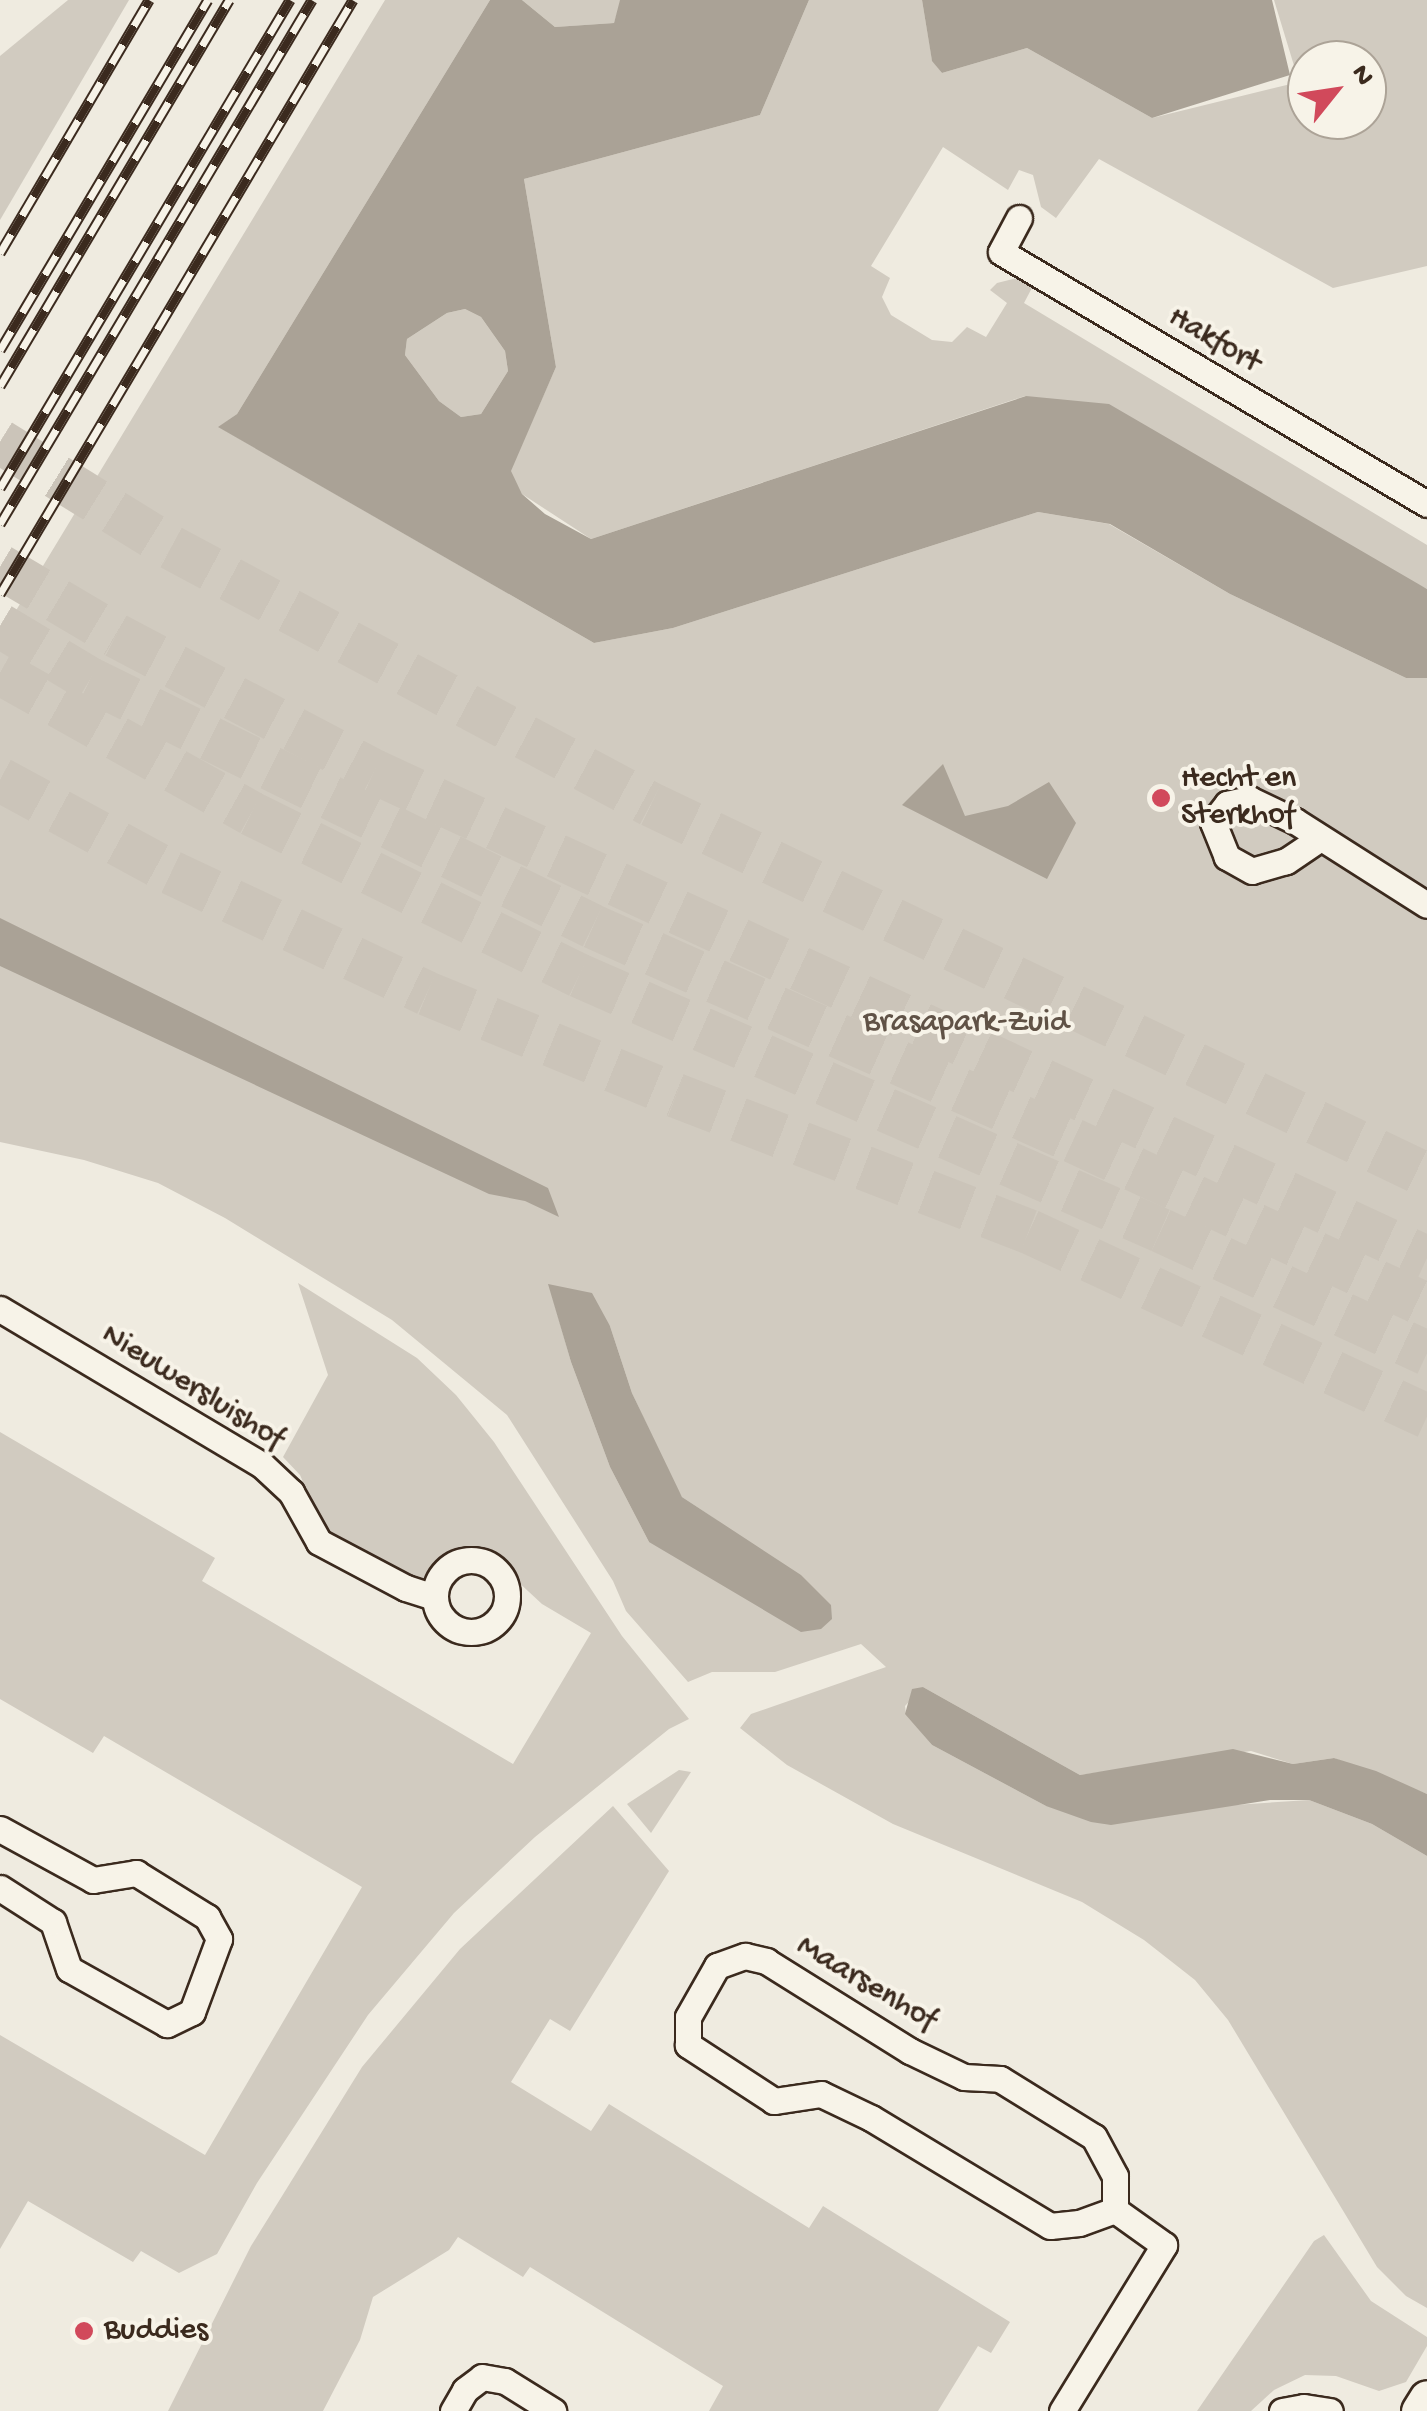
<!DOCTYPE html>
<style>
body{margin:0}
#map{position:relative;width:1427px;height:2411px;overflow:hidden;background:#efebe0;font-family:"Gochi Hand",sans-serif}
div>[style]{position:absolute}
.green>*{inset:0;background:#d1cbc0}
.water>*{inset:0;background:#aaa296}
.highway-tunnel>*{height:45px;margin-top:-22.5px;transform-origin:0;background:repeating-linear-gradient(90deg,#cbc4b9 0 45px,transparent 0 67px)}
.roads{filter:drop-shadow(2px 0 #3b2a1e) drop-shadow(-2px 0 #3b2a1e) drop-shadow(0 2px #3b2a1e) drop-shadow(0 -2px #3b2a1e)}
.street>*{height:25px;margin:-12.5px;padding:0 12.5px;transform-origin:12.5px;border-radius:12.5px;background:#f7f3e8}
.street>.ring{margin:-12.5px;padding:0;box-sizing:content-box;background:none;border:25px solid #f7f3e8;border-radius:50%}
.secondary>*{height:35px;margin:-17.5px;padding:0 17.5px;transform-origin:17.5px;border-radius:17.5px;background:#f7f3e8}
.rail>*{height:11px;margin-top:-5.5px;transform-origin:0;background:repeating-linear-gradient(90deg,#f7f3e8 0 22px,#3b2a1e 0 44px);box-sizing:border-box;border-block:2px solid #3b2a1e}
.dots>*{width:28px;height:28px;translate:-50% -50%;box-sizing:border-box;border:5px solid #f7f3e8;border-radius:50%}
span{translate:-50% -50%;white-space:nowrap;text-align:center;line-height:1.15;-webkit-text-stroke:8px #f7f3e8;paint-order:stroke}
.street-label{font-size:32px;color:#3b2a1e}
.poi-label{font-size:32px;color:#3b2a1e}
.left{translate:0 -50%;text-align:left}
.park-label{font-size:32px;color:#605246}
.north{position:absolute;left:1287px;top:40px;width:100px;height:100px;box-sizing:border-box;background:#f7f3e8;border:2px solid #aca397;border-radius:50%;rotate:60deg;font-size:28px;font-weight:700;line-height:40px;text-align:center;color:#3b2a1e}
.north::after{content:'';display:block;margin:auto;width:35px;height:45px;background:#d1495b;clip-path:polygon(50% 0,100% 100%,50% 72%,0 100%)}
</style>
<div id="map">
<div class="green">
<i style="clip-path:polygon(68px 0,129px 0,0 220px,0 56px)"></i>
<i style="clip-path:polygon(evenodd,385px 0,490px 0,237px 414px,219px 427px,594px 643px,673px 628px,1038px 512px,1109px 524px,1230px 594px,1406px 678px,1427px 678px,1427px 1794px,1334px 1758px,1293px 1764px,1251px 1751px,1080px 1775px,923px 1687px,905px 1706px,906px 1714px,932px 1745px,1046px 1806px,1219px 1806px,1309px 1800px,1372px 1824px,1427px 1856px,1427px 2308px,1406px 2296px,1377px 2267px,1228px 2020px,1195px 1980px,1144px 1940px,1082px 1902px,893px 1824px,787px 1765px,740px 1728px,751px 1714px,886px 1667px,861px 1644px,775px 1672px,712px 1672px,688px 1682px,626px 1611px,613px 1581px,507px 1415px,392px 1320px,225px 1218px,158px 1183px,84px 1160px,0 1142px,0 637px,385px 0,549px 1285px,610px 1326px,632px 1393px,672px 1479px,682px 1497px,718px 1521px,649px 1542px,610px 1467px,571px 1362px,549px 1285px)"></i>
<i style="clip-path:polygon(522px 0,620px 0,621px 1px,614px 23px,555px 27px)"></i>
<i style="clip-path:polygon(evenodd,809px 0,922px 0,932px 60px,942px 73px,1027px 48px,1152px 118px,1299px 82px,1274px 0,1427px 0,1427px 266px,1333px 288px,1099px 159px,1056px 218px,1041px 207px,1033px 175px,1019px 170px,1008px 190px,943px 147px,871px 266px,890px 278px,882px 297px,891px 315px,932px 340px,952px 342px,967px 327px,986px 337px,1007px 303px,990px 290px,997px 283px,1021px 277px,1034px 284px,1024px 303px,1427px 545px,1427px 589px,1025px 396px,591px 539px,522px 494px,510px 471px,556px 367px,524px 179px,760px 115px,809px 0,1307px 60px,1367px 60px,1367px 120px,1307px 120px,1307px 60px)"></i>
<i style="clip-path:polygon(465px 309px,481px 317px,505px 351px,508px 371px,481px 414px,461px 417px,439px 401px,405px 355px,407px 339px,447px 313px)"></i>
<i style="clip-path:polygon(298px 1283px,417px 1358px,456px 1395px,494px 1442px,622px 1636px,689px 1719px,669px 1729px,535px 1837px,454px 1913px,368px 2015px,257px 2183px,217px 2254px,179px 2273px,141px 2251px,133px 2262px,28px 2201px,0 2249px,0 2035px,205px 2155px,362px 1887px,104px 1736px,93px 1753px,0 1699px,0 1432px,215px 1558px,202px 1581px,513px 1764px,591px 1633px,542px 1604px,488px 1554px,463px 1551px,429px 1579px,406px 1580px,327px 1537px,300px 1475px,283px 1457px,328px 1375px)"></i>
<i style="clip-path:polygon(679px 1770px,691px 1772px,651px 1833px,627px 1804px)"></i>
<i style="clip-path:polygon(613px 1806px,669px 1871px,570px 2031px,550px 2019px,511px 2082px,591px 2131px,609px 2104px,809px 2228px,823px 2206px,1010px 2322px,991px 2353px,978px 2346px,938px 2411px,709px 2411px,723px 2386px,530px 2267px,523px 2277px,458px 2237px,449px 2250px,373px 2297px,360px 2340px,323px 2411px,168px 2411px,251px 2246px,362px 2067px,460px 1949px)"></i>
<i style="clip-path:polygon(1324px 2235px,1371px 2301px,1427px 2337px,1427px 2346px,1406px 2382px,1379px 2391px,1336px 2376px,1305px 2375px,1274px 2390px,1251px 2411px,1197px 2411px,1314px 2241px)"></i>
</div>
<div class="water">
<i style="clip-path:polygon(evenodd,490px 0,522px 0,555px 27px,614px 23px,620px 0,809px 0,760px 115px,524px 179px,556px 367px,511px 471px,522px 494px,545px 514px,591px 539px,1026px 396px,1109px 404px,1427px 589px,1427px 678px,1406px 678px,1230px 594px,1110px 524px,1038px 512px,673px 628px,594px 643px,218px 427px,237px 414px,490px 0,465px 309px,481px 317px,505px 351px,508px 371px,481px 414px,461px 417px,439px 401px,405px 355px,407px 339px,447px 313px,465px 309px)"></i>
<i style="clip-path:polygon(922px 0,1272px 0,1290px 75px,1152px 118px,1027px 48px,942px 73px,932px 61px)"></i>
<i style="clip-path:polygon(943px 764px,965px 816px,1008px 806px,1049px 782px,1076px 823px,1047px 879px,902px 805px)"></i>
<i style="clip-path:polygon(0 918px,548px 1188px,559px 1217px,525px 1201px,489px 1194px,0 966px)"></i>
<i style="clip-path:polygon(548px 1284px,592px 1293px,610px 1326px,632px 1393px,682px 1497px,801px 1575px,831px 1605px,832px 1619px,821px 1629px,801px 1632px,649px 1542px,610px 1467px,571px 1362px)"></i>
<i style="clip-path:polygon(923px 1687px,1080px 1775px,1233px 1749px,1293px 1764px,1334px 1758px,1376px 1771px,1427px 1794px,1427px 1856px,1372px 1824px,1309px 1800px,1270px 1800px,1111px 1825px,1091px 1822px,1046px 1806px,932px 1745px,905px 1714px,912px 1689px)"></i>
</div>
<div class="highway-tunnel">
<i style="left:0;top:441px;width:201px;rotate:31.8deg"></i>
<i style="left:171px;top:547px;width:544px;rotate:28.17deg"></i>
<i style="left:651px;top:804px;width:860px;rotate:25.55deg"></i>
<i style="left:0;top:566px;width:135px;rotate:30.7deg"></i>
<i style="left:116px;top:635px;width:292px;rotate:27.8deg"></i>
<i style="left:374px;top:771px;width:1160px;rotate:24.82deg"></i>
<i style="left:0;top:625px;width:105px;rotate:31deg"></i>
<i style="left:90px;top:679px;width:560px;rotate:26.15deg"></i>
<i style="left:593px;top:926px;width:526px;rotate:24.03deg"></i>
<i style="left:1073px;top:1140px;width:391px;rotate:25deg"></i>
<i style="left:0;top:672px;width:288px;rotate:29.3deg"></i>
<i style="left:251px;top:813px;width:366px;rotate:26.3deg"></i>
<i style="left:579px;top:975px;width:635px;rotate:23.66deg"></i>
<i style="left:1161px;top:1230px;width:293px;rotate:24.8deg"></i>
<i style="left:0;top:779px;width:195px;rotate:28.5deg"></i>
<i style="left:171px;top:872px;width:283px;rotate:25.3deg"></i>
<i style="left:427px;top:993px;width:269px;rotate:22.3deg"></i>
<i style="left:676px;top:1095px;width:378px;rotate:21.1deg"></i>
<i style="left:1029px;top:1231px;width:439px;rotate:24.9deg"></i>
</div>
<div class="roads">
<div class="street">
<i style="left:1019px;top:218px;width:38px;rotate:118deg"></i>
<i style="left:1001px;top:252px;width:495px;rotate:30.6deg"></i>
<i style="left:1319px;top:839px;width:40px;rotate:146deg"></i>
<i style="left:1286px;top:861px;width:35px;rotate:164deg"></i>
<i style="left:1252px;top:871px;width:29px;rotate:-151deg"></i>
<i style="left:1227px;top:857px;width:38px;rotate:-112deg"></i>
<i style="left:1213px;top:822px;width:23px;rotate:-52deg"></i>
<i style="left:1227px;top:804px;width:23px;rotate:-13deg"></i>
<i style="left:1249px;top:799px;width:51px;rotate:25.6deg"></i>
<i style="left:1295px;top:821px;width:156px;rotate:32.5deg"></i>
<i style="left:0;top:1309px;width:305px;rotate:30.8deg"></i>
<i style="left:262px;top:1465px;width:40px;rotate:43deg"></i>
<i style="left:291px;top:1492px;width:57px;rotate:60.8deg"></i>
<i style="left:319px;top:1542px;width:98px;rotate:27.9deg"></i>
<i style="left:406px;top:1588px;width:29px;rotate:18deg"></i>
<i class="ring" style="left:435px;top:1560px;width:47px;height:47px"></i>
<i style="left:0;top:1829px;width:106px;rotate:28.7deg"></i>
<i style="left:93px;top:1880px;width:44px;rotate:-9.2deg"></i>
<i style="left:136px;top:1873px;width:84px;rotate:31.8deg"></i>
<i style="left:207px;top:1917px;width:25px;rotate:61deg"></i>
<i style="left:219px;top:1939px;width:78px;rotate:110.3deg"></i>
<i style="left:192px;top:2012px;width:28px;rotate:154deg"></i>
<i style="left:167px;top:2024px;width:112px;rotate:-150.7deg"></i>
<i style="left:69px;top:1969px;width:50px;rotate:-108.8deg"></i>
<i style="left:53px;top:1922px;width:63px;rotate:-147.3deg"></i>
<i style="left:745px;top:1956px;width:22px;rotate:13deg"></i>
<i style="left:766px;top:1961px;width:170px;rotate:32deg"></i>
<i style="left:910px;top:2051px;width:60px;rotate:25.7deg"></i>
<i style="left:964px;top:2077px;width:36px;rotate:3deg"></i>
<i style="left:1000px;top:2079px;width:110px;rotate:31.7deg"></i>
<i style="left:1094px;top:2137px;width:44px;rotate:61.7deg"></i>
<i style="left:1115px;top:2176px;width:34px;rotate:90deg"></i>
<i style="left:1115px;top:2210px;width:38px;rotate:160deg"></i>
<i style="left:1079px;top:2223px;width:29px;rotate:174deg"></i>
<i style="left:1050px;top:2226px;width:209px;rotate:-148.9deg"></i>
<i style="left:871px;top:2118px;width:55px;rotate:-154.4deg"></i>
<i style="left:821px;top:2094px;width:48px;rotate:171.5deg"></i>
<i style="left:774px;top:2101px;width:103px;rotate:-146.9deg"></i>
<i style="left:688px;top:2045px;width:28px;rotate:-90deg"></i>
<i style="left:688px;top:2017px;width:59px;rotate:-60.4deg"></i>
<i style="left:717px;top:1966px;width:30px;rotate:-20deg"></i>
<i style="left:453px;top:2411px;width:24px;rotate:-60deg"></i>
<i style="left:465px;top:2390px;width:21px;rotate:-37deg"></i>
<i style="left:482px;top:2377px;width:23px;rotate:10deg"></i>
<i style="left:505px;top:2381px;width:57px;rotate:32deg"></i>
<i style="left:1062px;top:2411px;width:195px;rotate:-58.4deg"></i>
<i style="left:1164px;top:2245px;width:60px;rotate:-144.5deg"></i>
<i style="left:1282px;top:2411px;width:22px;rotate:-10deg"></i>
<i style="left:1304px;top:2407px;width:26px;rotate:9deg"></i>
</div>
<div class="secondary">
<i style="left:1419px;top:2411px;width:15px;rotate:-58deg"></i>
</div>
</div>
<div class="rail">
<i style="left:0;top:253px;width:294px;rotate:-59.5deg"></i>
<i style="left:0;top:350px;width:407px;rotate:-59.3deg"></i>
<i style="left:0;top:386px;width:449px;rotate:-59.3deg"></i>
<i style="left:0;top:488px;width:568px;rotate:-59.28deg"></i>
<i style="left:0;top:524px;width:610px;rotate:-59.23deg"></i>
<i style="left:0;top:594px;width:691px;rotate:-59.28deg"></i>
</div>
<div class="dots">
<i style="left:1161px;top:798px;background:#d1495b"></i>
<i style="left:84px;top:2331px;background:#d1495b"></i>
</div>
<div class="street-label">
<span style="left:1214px;top:341px;rotate:31deg">Hakfort</span>
<span style="left:192px;top:1388px;rotate:32deg">Nieuwersluishof</span>
<span style="left:866px;top:1984px;rotate:31deg">Maarsenhof</span>
</div>
<div class="poi-label">
<span class="left" style="left:1181px;top:798px">Hecht en<br>Sterkhof</span>
<span class="left" style="left:104px;top:2331px">Buddies</span>
</div>
<div class="park-label">
<span style="left:966px;top:1023px">Brasapark-Zuid</span>
</div>
<div class="north">N</div>
</div>
